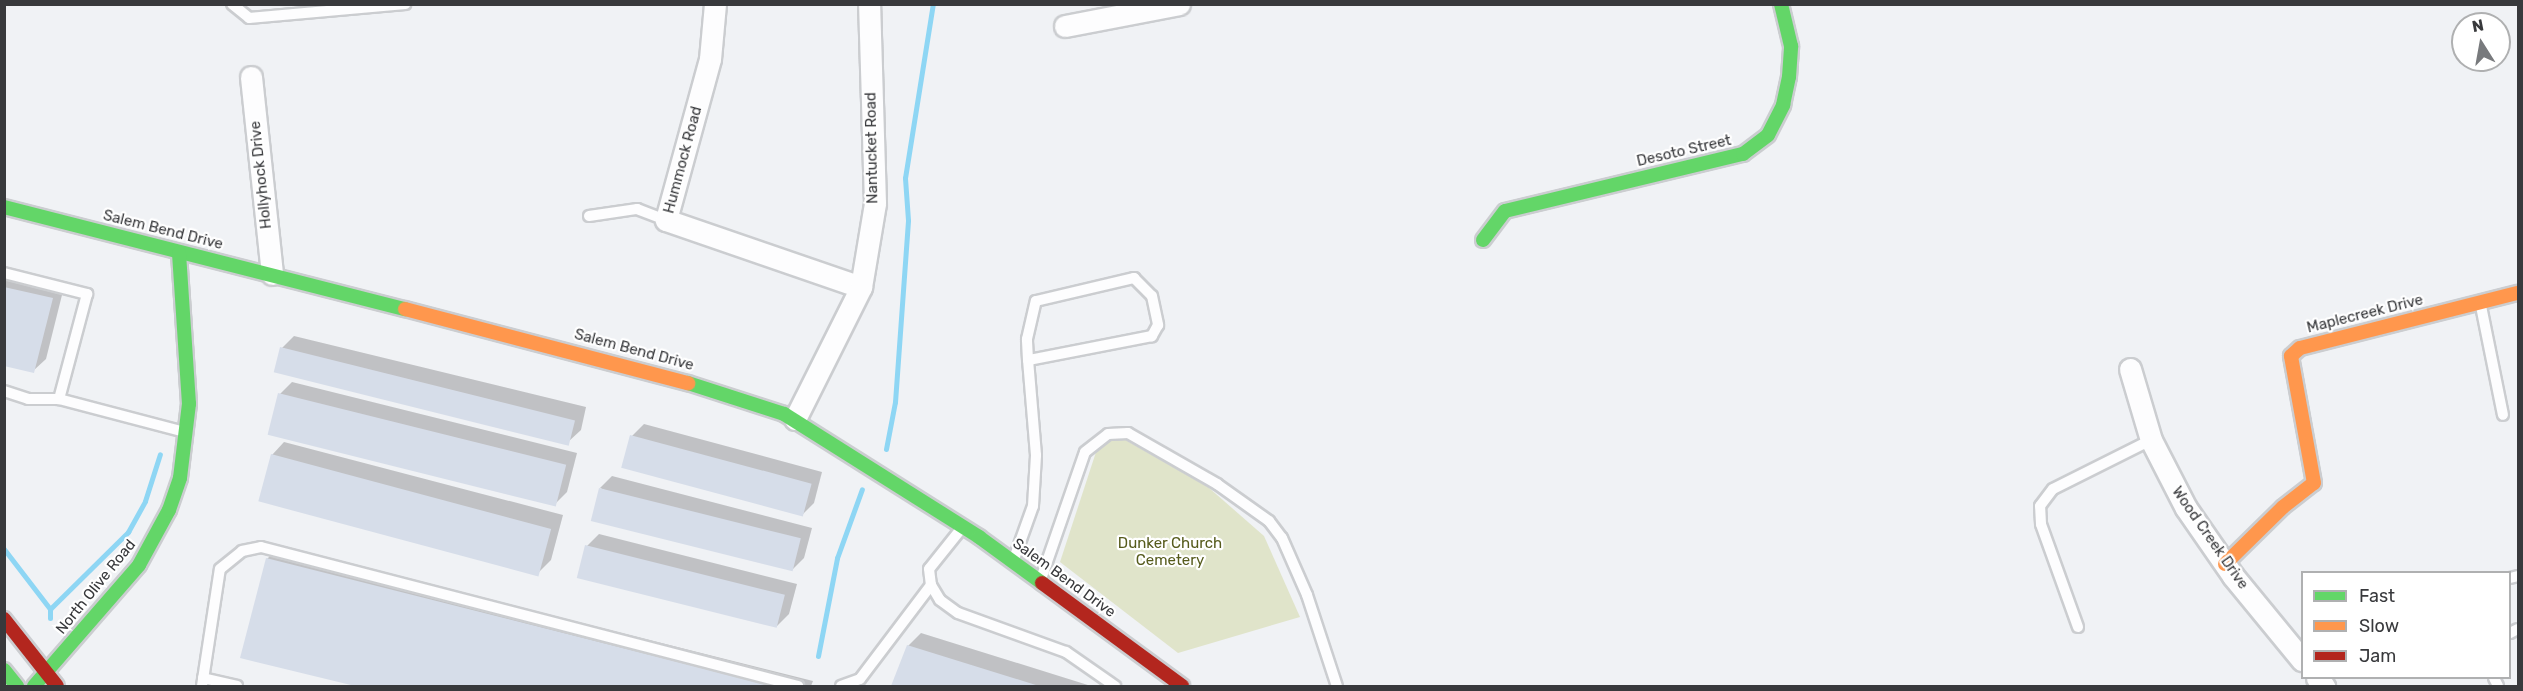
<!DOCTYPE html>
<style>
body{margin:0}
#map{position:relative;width:2523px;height:691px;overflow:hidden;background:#f0f2f5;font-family:Rubik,sans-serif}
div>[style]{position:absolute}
.green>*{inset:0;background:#e0e4ca}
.shadow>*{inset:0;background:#0003}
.stream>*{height:5px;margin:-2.5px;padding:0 2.5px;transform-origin:2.5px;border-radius:2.5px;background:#8ed6f4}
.building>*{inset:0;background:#d6dde9;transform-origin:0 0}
.roads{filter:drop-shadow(2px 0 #cbcdd0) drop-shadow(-2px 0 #cbcdd0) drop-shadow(0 2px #cbcdd0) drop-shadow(0 -2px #cbcdd0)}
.lane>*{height:10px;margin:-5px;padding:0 5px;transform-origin:5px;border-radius:5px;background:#fdfdfe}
.street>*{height:21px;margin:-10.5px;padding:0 10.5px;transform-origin:10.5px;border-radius:10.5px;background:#fdfdfe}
.fast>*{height:14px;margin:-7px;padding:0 7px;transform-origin:7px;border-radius:7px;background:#63d668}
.slow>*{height:14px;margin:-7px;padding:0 7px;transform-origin:7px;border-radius:7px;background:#ff974d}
.jam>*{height:14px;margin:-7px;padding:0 7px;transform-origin:7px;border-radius:7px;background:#b3261e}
span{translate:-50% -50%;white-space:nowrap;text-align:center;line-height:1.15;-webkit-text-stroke:4.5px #fff;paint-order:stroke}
.street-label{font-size:15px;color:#38393c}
.park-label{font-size:15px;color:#565b1c}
.frame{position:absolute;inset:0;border:6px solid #38393c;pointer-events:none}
.legend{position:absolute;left:2301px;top:571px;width:210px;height:108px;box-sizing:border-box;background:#fff;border:2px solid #afb0b1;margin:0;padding:8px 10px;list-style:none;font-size:18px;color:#38393c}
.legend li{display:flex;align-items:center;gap:12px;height:30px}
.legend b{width:30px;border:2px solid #afb0b1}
.north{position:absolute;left:2451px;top:12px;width:60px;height:60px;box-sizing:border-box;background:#fff;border:2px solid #afb0b1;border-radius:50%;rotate:349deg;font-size:16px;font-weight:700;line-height:24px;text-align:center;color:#38393c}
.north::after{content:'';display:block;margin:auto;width:21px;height:27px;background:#787a7d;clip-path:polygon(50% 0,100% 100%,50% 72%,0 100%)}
</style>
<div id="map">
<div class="green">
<i style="clip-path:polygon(1122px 438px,1208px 487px,1264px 536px,1300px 617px,1178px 653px,1060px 562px,1097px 449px,1111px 439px)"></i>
</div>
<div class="shadow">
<i style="clip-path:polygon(4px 272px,64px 287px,46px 359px,33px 371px,4px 364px)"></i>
<i style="clip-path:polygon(294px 336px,586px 407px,581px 430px,568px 442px,282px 348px)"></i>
<i style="clip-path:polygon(292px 382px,577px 453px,567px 492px,555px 504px,280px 394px)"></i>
<i style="clip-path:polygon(644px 424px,822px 472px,814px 503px,802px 515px,632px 436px)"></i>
<i style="clip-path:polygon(284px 442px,563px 515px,551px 560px,539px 572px,272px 455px)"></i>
<i style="clip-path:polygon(612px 476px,812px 528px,804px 558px,792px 570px,600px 488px)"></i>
<i style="clip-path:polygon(599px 534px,797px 584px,789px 614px,777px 626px,587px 546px)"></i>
<i style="clip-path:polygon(279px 547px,813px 681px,811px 686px,361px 686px,242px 656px,267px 559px)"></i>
<i style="clip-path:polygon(921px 633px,1091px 686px,893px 686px,908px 646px)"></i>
</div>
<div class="stream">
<i style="left:886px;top:449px;width:48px;rotate:-79.2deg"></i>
<i style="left:895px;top:402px;width:182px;rotate:-85.9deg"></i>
<i style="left:908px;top:220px;width:42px;rotate:-94.1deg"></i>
<i style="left:905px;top:178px;width:176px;rotate:-80.9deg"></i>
<i style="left:4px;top:549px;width:76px;rotate:52.5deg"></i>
<i style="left:50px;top:609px;width:9px;rotate:90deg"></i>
<i style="left:50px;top:609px;width:110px;rotate:-44.6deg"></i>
<i style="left:128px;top:532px;width:35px;rotate:-61deg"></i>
<i style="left:145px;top:501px;width:49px;rotate:-72.3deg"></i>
<i style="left:818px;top:656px;width:100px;rotate:-79deg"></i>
<i style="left:837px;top:558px;width:73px;rotate:-70.1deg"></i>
</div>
<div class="building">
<i style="clip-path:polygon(4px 287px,53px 298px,34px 373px,4px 366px)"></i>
<i style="left:280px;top:347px;width:304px;height:26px;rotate:14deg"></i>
<i style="left:278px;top:393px;width:297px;height:43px;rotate:14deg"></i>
<i style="left:630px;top:435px;width:188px;height:34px;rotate:15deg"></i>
<i style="left:271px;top:454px;width:290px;height:49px;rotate:15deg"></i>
<i style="left:599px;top:488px;width:208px;height:34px;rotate:14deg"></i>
<i style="left:585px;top:545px;width:206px;height:34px;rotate:14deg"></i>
<i style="clip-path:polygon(266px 558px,773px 686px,355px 686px,240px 658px)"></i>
<i style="clip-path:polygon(907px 645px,1039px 686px,891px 686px)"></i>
</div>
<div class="roads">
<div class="lane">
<i style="left:232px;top:4px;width:22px;rotate:39deg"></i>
<i style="left:249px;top:18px;width:157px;rotate:-5.1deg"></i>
<i style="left:589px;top:216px;width:49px;rotate:-8.3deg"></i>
<i style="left:637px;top:209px;width:31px;rotate:21deg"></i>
<i style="left:4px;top:273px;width:86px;rotate:14.2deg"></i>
<i style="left:87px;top:294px;width:109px;rotate:104.9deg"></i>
<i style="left:59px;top:399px;width:130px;rotate:14.7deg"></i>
<i style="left:2481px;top:306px;width:111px;rotate:78.6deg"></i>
<i style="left:4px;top:391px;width:25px;rotate:18deg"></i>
<i style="left:28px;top:399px;width:31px"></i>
<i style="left:961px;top:529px;width:51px;rotate:128.7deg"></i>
<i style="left:929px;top:569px;width:16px;rotate:83deg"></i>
<i style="left:931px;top:585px;width:17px;rotate:59deg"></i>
<i style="left:940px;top:600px;width:22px;rotate:36deg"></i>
<i style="left:958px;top:613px;width:115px;rotate:19.9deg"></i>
<i style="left:1066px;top:652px;width:60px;rotate:34.8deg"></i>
<i style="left:1014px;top:559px;width:56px;rotate:-70.3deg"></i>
<i style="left:1033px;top:506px;width:51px;rotate:-86.6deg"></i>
<i style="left:1036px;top:455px;width:95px;rotate:-94.8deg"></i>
<i style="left:1028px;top:360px;width:21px;rotate:-93deg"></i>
<i style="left:1027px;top:339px;width:39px;rotate:-77deg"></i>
<i style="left:1036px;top:301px;width:101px;rotate:-13.2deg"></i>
<i style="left:1134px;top:278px;width:25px;rotate:45deg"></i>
<i style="left:1152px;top:296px;width:30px;rotate:78deg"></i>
<i style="left:1158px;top:325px;width:13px;rotate:119deg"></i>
<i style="left:1152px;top:336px;width:126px;rotate:169deg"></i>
<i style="left:2510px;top:578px;width:8px;rotate:-14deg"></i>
<i style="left:1041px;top:579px;width:134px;rotate:-70.9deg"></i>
<i style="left:1085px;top:452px;width:29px;rotate:-38deg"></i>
<i style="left:1108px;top:434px;width:20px;rotate:-3deg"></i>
<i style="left:1128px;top:433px;width:103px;rotate:29.8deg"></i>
<i style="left:1217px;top:484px;width:64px;rotate:35.4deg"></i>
<i style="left:1269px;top:521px;width:21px;rotate:53deg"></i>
<i style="left:1282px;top:538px;width:62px;rotate:66.3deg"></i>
<i style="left:1307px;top:595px;width:96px;rotate:71.8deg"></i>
<i style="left:2078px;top:627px;width:109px;rotate:-109.8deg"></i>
<i style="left:2041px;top:524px;width:18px;rotate:-93deg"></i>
<i style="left:2040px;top:506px;width:21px;rotate:-53deg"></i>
<i style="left:2053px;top:489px;width:110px;rotate:-26.6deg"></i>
<i style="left:2510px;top:633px;width:9px;rotate:-27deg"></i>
<i style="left:203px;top:678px;width:35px;rotate:13deg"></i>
<i style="left:2494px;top:678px;width:9px;rotate:63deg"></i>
<i style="left:202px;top:686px;width:118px;rotate:-81.3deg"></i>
<i style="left:220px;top:569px;width:28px;rotate:-39deg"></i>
<i style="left:242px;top:551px;width:19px;rotate:-12deg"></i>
<i style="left:261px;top:547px;width:555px;rotate:14.51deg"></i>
<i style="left:841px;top:686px;width:20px;rotate:-20deg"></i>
<i style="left:860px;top:679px;width:118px;rotate:-52.9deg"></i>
</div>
<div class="street">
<i style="left:715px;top:4px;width:55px;rotate:95.2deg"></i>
<i style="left:710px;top:59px;width:167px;rotate:105.3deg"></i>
<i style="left:666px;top:220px;width:206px;rotate:19deg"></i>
<i style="left:1065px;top:26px;width:116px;rotate:-10.9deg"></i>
<i style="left:251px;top:77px;width:198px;rotate:83.9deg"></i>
<i style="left:2130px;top:369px;width:74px;rotate:73.5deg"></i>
<i style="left:2151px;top:440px;width:76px;rotate:62.8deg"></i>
<i style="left:2186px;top:508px;width:83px;rotate:55.3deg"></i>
<i style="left:2233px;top:576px;width:109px;rotate:50.6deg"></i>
<i style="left:795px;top:419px;width:148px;rotate:-63.4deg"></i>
<i style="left:861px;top:287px;width:85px;rotate:-80.5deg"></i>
<i style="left:875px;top:203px;width:199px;rotate:-91.7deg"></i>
<i style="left:2317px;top:678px;width:11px;rotate:49deg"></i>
</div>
<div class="fast">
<i style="left:4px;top:207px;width:414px;rotate:14.3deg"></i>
<i style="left:1483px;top:240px;width:36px;rotate:-53deg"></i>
<i style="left:1505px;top:211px;width:245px;rotate:-13.5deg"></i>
<i style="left:1743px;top:154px;width:31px;rotate:-37deg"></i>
<i style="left:1768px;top:135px;width:34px;rotate:-63deg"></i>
<i style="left:1783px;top:105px;width:29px;rotate:-78deg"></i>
<i style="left:1789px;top:77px;width:31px;rotate:-86deg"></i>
<i style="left:1791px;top:46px;width:43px;rotate:-103.4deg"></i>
<i style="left:688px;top:383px;width:101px;rotate:17.9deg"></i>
<i style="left:784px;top:414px;width:231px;rotate:32.2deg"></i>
<i style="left:979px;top:537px;width:78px;rotate:36.1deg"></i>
<i style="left:4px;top:670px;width:21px;rotate:51deg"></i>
<i style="left:34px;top:686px;width:160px;rotate:-49deg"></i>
<i style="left:139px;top:565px;width:63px;rotate:-61.4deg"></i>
<i style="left:169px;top:510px;width:34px;rotate:-71deg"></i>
<i style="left:180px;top:478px;width:75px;rotate:-83.1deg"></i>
<i style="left:189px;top:404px;width:151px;rotate:-93.8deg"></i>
</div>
<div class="slow">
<i style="left:405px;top:309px;width:293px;rotate:14.7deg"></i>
<i style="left:2225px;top:564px;width:81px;rotate:-44.5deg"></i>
<i style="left:2283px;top:507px;width:39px;rotate:-38deg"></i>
<i style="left:2314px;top:483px;width:129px;rotate:-100.3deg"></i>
<i style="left:2291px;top:356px;width:12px;rotate:-42deg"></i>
<i style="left:2300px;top:348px;width:225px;rotate:-14.2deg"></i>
</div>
<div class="jam">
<i style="left:1042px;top:583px;width:174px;rotate:36.3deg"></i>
<i style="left:4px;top:619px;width:85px;rotate:51.7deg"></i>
</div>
</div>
<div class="street-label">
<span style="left:872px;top:148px;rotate:-91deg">Nantucket Road</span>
<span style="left:1684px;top:151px;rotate:-13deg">Desoto Street</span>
<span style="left:683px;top:160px;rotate:-75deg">Hummock Road</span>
<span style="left:261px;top:175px;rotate:-96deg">Hollyhock Drive</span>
<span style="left:163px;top:230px;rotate:14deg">Salem Bend Drive</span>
<span style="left:2365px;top:314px;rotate:-14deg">Maplecreek Drive</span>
<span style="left:634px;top:350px;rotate:15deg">Salem Bend Drive</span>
<span style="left:2210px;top:538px;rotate:55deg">Wood Creek Drive</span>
<span style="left:1064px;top:578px;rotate:36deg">Salem Bend Drive</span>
<span style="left:96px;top:587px;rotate:-51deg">North Olive Road</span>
</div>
<div class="park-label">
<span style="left:1170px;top:552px">Dunker Church<br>Cemetery</span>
</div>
<div class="frame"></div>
<ul class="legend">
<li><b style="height:8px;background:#63d668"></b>Fast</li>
<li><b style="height:8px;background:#ff974d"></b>Slow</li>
<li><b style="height:8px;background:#b3261e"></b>Jam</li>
</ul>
<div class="north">N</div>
</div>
